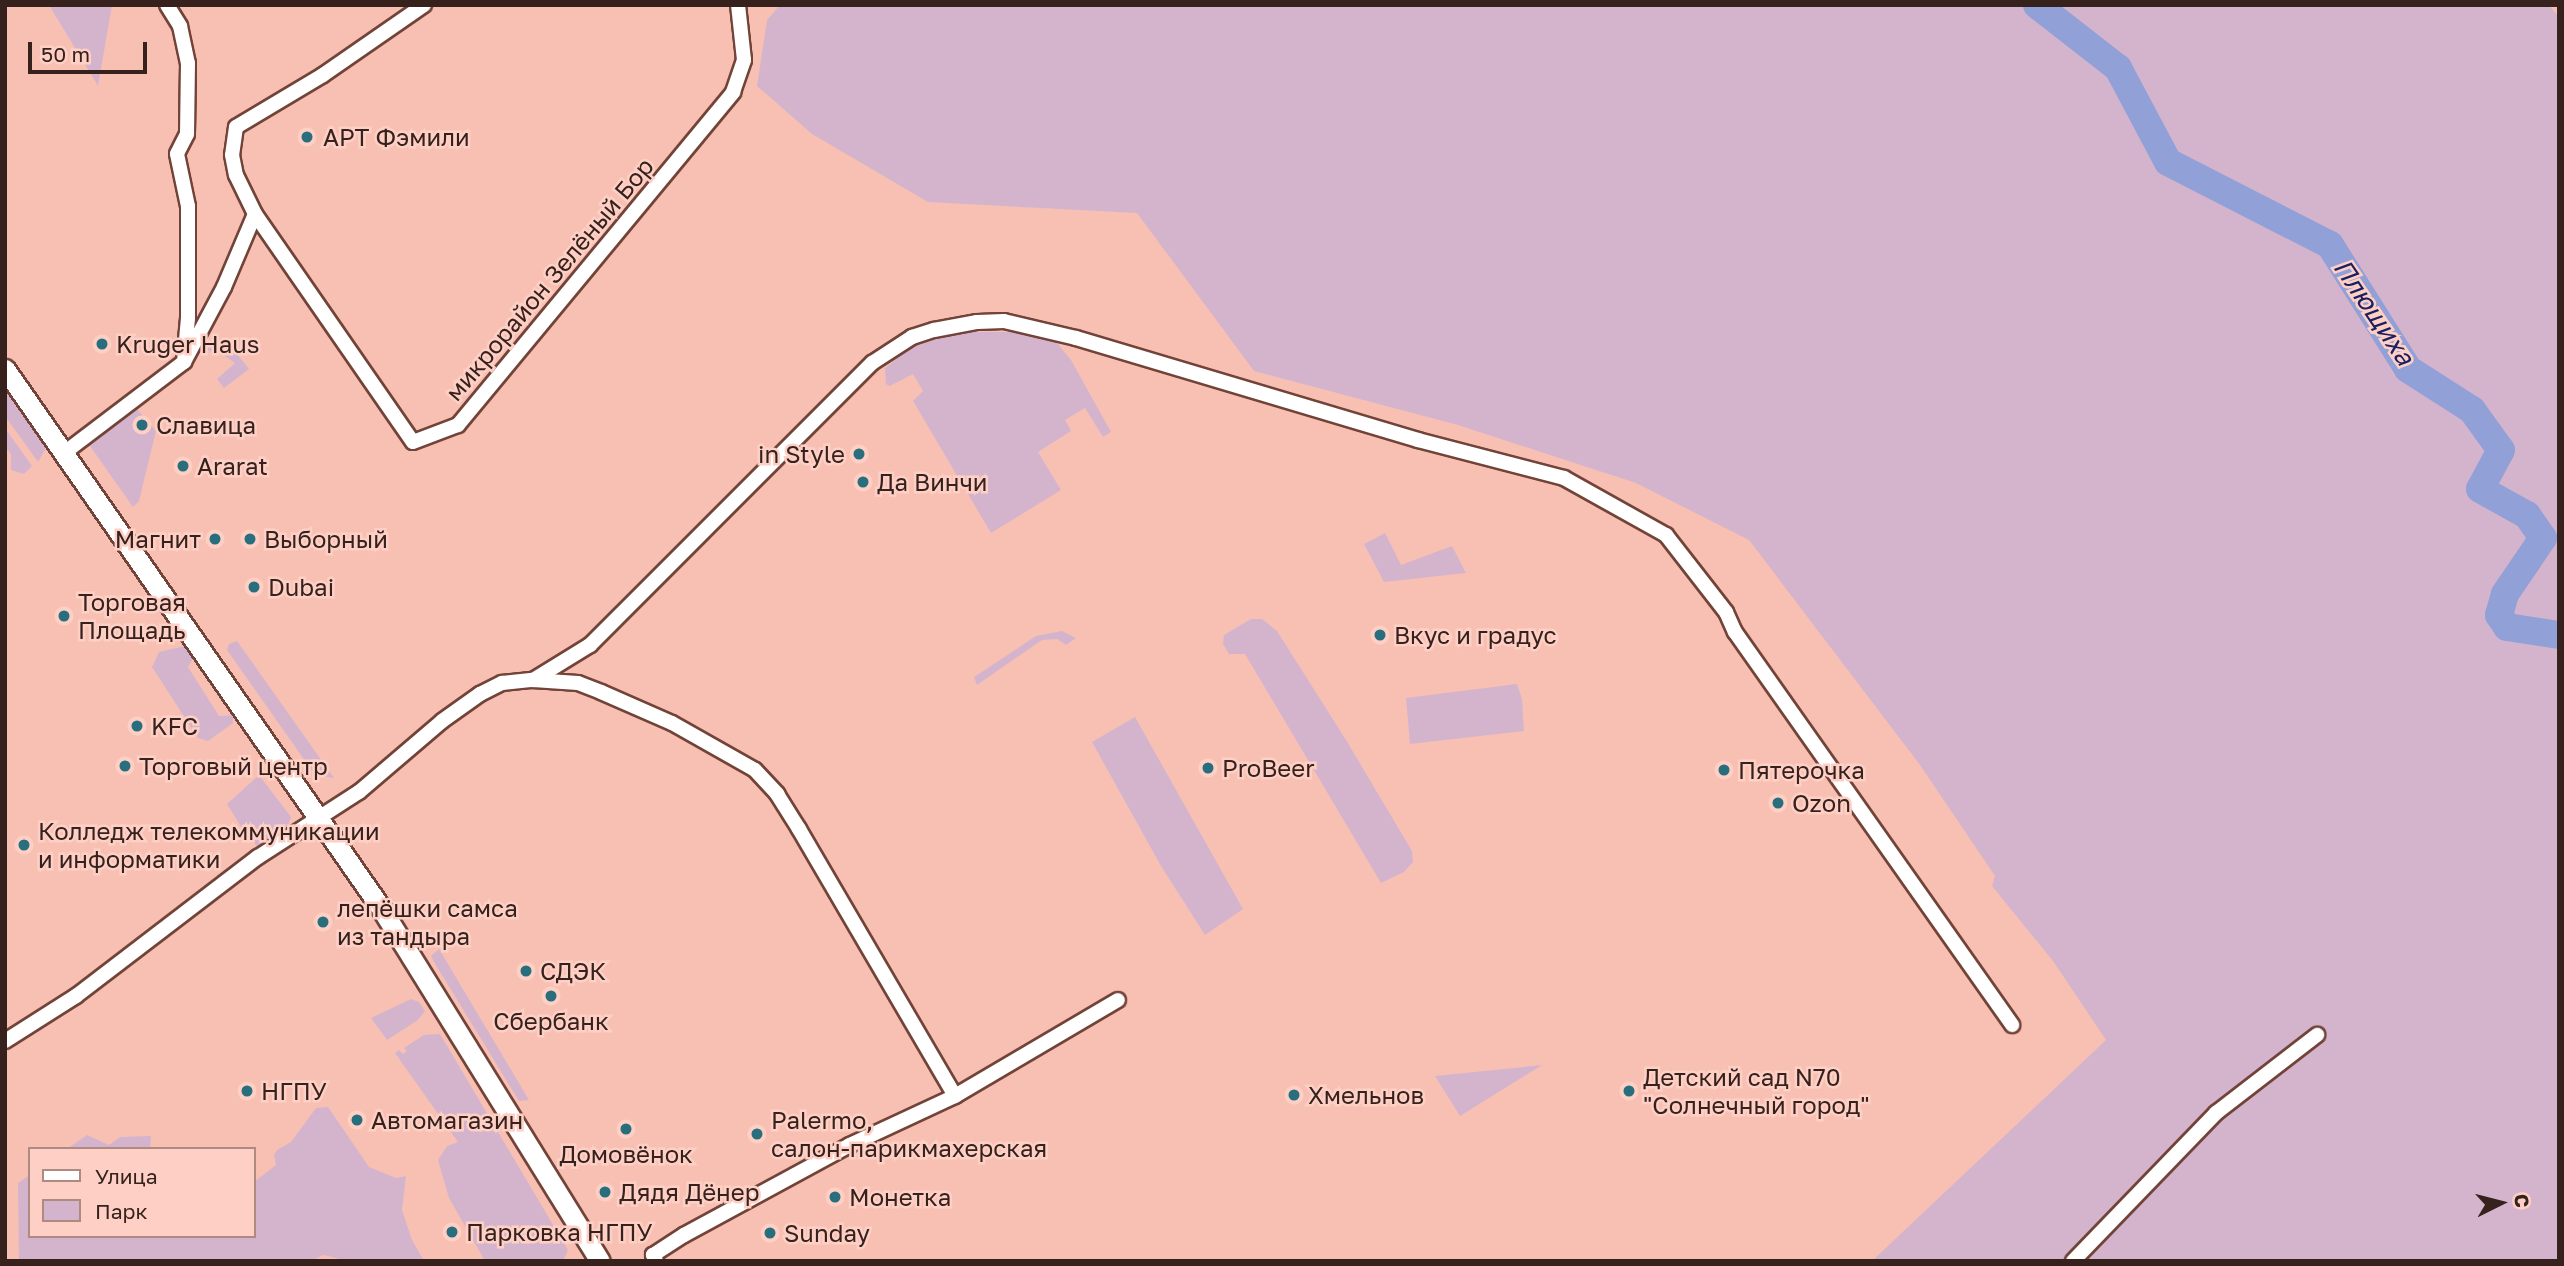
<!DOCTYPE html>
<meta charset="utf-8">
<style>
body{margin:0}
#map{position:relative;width:2564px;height:1266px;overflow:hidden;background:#f8c0b2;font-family:"Golos Text",sans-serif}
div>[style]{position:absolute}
.green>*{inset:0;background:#d4b4cd}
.river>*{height:28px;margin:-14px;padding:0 14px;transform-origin:14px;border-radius:14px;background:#92a0d8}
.roads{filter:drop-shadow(2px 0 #724338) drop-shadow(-2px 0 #724338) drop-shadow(0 2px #724338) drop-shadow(0 -2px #724338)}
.street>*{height:14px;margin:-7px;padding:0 7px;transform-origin:7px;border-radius:7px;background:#fff}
.secondary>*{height:19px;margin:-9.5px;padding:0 9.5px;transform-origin:9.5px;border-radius:9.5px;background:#fff}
.dots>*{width:19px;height:19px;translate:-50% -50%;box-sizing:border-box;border:4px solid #fed0c5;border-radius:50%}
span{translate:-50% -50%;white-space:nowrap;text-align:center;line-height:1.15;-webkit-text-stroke:5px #fed0c5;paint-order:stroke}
.poi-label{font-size:24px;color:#36211c}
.left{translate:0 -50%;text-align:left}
.right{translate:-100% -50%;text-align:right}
.street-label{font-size:24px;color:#36211c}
.water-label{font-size:26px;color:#1b2061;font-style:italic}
.frame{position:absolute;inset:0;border:7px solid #36211c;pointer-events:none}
.legend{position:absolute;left:28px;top:1147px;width:228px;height:91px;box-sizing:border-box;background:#fed0c5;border:2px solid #ae8a81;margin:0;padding:9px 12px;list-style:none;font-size:21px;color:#36211c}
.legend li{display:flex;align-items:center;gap:14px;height:35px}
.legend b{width:35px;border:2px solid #ae8a81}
.north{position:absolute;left:2466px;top:1168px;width:70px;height:70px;-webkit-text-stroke:5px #fed0c5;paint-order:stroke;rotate:84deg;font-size:19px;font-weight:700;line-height:28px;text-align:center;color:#36211c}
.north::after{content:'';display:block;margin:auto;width:24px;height:32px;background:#36211c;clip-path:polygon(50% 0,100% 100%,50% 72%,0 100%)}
.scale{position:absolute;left:28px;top:42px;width:119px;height:32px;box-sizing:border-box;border:4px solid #36211c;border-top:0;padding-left:9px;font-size:21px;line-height:24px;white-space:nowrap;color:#36211c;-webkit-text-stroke:5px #fed0c5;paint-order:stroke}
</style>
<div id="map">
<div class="green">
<i style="clip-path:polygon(49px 5px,112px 5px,98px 86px)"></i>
<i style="clip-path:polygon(780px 5px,2549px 5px,2559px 17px,2559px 1261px,1872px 1261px,2106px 1040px,2053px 961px,1992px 886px,1995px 876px,1920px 765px,1749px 540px,1636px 483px,1458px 425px,1254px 371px,1137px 213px,928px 202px,812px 134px,757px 86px,767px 20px)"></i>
<i style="clip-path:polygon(970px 332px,1015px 332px,1057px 343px,1071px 360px,1111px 432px,1103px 437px,1085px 408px,1065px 420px,1071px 431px,1038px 452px,1061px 490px,991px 533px,913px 401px,923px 391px,913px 374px,890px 386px,886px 384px,885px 368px,908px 350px,936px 338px)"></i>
<i style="clip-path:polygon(201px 340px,234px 350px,249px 369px,224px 388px,217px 379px,235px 363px,222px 354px,199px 348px)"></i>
<i style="clip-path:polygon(5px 388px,46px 448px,38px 462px,5px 416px)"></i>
<i style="clip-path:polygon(137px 409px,156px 431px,139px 501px,133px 507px,90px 446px,90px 441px,130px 410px)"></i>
<i style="clip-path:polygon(5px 428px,32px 466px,24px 474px,11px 470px,11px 454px,5px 446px)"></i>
<i style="clip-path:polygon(1385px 533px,1401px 565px,1452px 546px,1466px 573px,1384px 582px,1364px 544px)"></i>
<i style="clip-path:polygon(1251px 619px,1262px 619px,1277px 631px,1346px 740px,1412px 851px,1413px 862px,1404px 872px,1381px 883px,1245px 654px,1229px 654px,1223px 644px,1224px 635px)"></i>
<i style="clip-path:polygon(1062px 631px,1076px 638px,1066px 645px,1057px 639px,1042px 640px,977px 685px,974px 677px,1036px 636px)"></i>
<i style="clip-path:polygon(237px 641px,334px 778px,315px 775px,227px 650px,229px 644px)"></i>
<i style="clip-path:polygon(185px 646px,193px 659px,188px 667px,219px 716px,233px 715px,233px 723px,208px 741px,198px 738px,152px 667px,159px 652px)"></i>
<i style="clip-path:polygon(1517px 684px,1522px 699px,1524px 731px,1410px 744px,1406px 698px)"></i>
<i style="clip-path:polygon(1135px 717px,1243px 909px,1205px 935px,1161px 866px,1092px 742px)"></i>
<i style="clip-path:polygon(259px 775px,291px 817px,284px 836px,260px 849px,246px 835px,227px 804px)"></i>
<i style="clip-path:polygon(439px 949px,529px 1100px,519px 1101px,434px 962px,431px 956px)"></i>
<i style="clip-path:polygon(411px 999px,419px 1002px,425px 1011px,418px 1020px,387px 1040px,371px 1018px)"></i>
<i style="clip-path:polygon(440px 1034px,568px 1250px,563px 1261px,485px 1261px,449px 1198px,438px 1160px,447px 1146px,458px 1142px,395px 1053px,399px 1050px,403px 1054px,407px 1051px,404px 1048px,424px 1035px)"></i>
<i style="clip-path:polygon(1542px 1065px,1460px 1116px,1435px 1076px)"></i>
<i style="clip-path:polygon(328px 1107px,369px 1167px,396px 1178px,406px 1176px,402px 1210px,412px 1240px,424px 1261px,347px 1261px,324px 1255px,310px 1261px,19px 1261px,18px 1183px,30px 1175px,30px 1236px,254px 1236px,254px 1182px,276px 1165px,274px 1155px,277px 1150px,291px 1142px,316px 1108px)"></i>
<i style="clip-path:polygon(87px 1135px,109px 1145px,120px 1137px,151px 1136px,150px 1149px,67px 1149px)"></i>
</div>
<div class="river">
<i style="left:2037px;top:5px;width:103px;rotate:37.9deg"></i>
<i style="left:2118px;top:68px;width:106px;rotate:62deg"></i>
<i style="left:2168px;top:162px;width:182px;rotate:27.1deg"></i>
<i style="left:2330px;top:245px;width:146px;rotate:57.8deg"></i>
<i style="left:2408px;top:369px;width:76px;rotate:32.6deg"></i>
<i style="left:2472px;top:410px;width:49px;rotate:54.1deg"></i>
<i style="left:2501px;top:450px;width:44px;rotate:118.3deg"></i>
<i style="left:2480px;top:489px;width:54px;rotate:29deg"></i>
<i style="left:2527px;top:515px;width:28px;rotate:55deg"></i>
<i style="left:2543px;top:538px;width:68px;rotate:124.2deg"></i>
<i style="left:2505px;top:594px;width:22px;rotate:106deg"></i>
<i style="left:2499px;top:615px;width:14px;rotate:56deg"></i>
<i style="left:2507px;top:627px;width:53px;rotate:8.7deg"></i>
</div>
<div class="roads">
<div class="street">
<i style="left:167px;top:5px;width:25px;rotate:58deg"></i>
<i style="left:180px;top:26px;width:38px;rotate:78deg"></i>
<i style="left:188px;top:63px;width:71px;rotate:90.8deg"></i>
<i style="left:187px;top:134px;width:22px;rotate:117deg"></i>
<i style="left:177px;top:154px;width:53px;rotate:78.1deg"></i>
<i style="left:188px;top:206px;width:112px;rotate:90deg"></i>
<i style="left:188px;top:318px;width:44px;rotate:95.2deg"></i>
<i style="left:424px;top:5px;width:123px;rotate:145.3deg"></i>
<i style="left:323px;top:75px;width:101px;rotate:149.1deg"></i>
<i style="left:236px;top:127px;width:28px;rotate:98deg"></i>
<i style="left:232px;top:155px;width:20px;rotate:79deg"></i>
<i style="left:236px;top:175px;width:43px;rotate:64deg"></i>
<i style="left:255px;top:214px;width:277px;rotate:55.3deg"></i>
<i style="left:413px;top:442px;width:48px;rotate:-20.7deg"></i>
<i style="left:458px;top:425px;width:432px;rotate:-50.4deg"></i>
<i style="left:733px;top:92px;width:34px;rotate:-71deg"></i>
<i style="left:744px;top:60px;width:55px;rotate:-96.2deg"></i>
<i style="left:64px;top:453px;width:151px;rotate:-37.2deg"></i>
<i style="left:184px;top:362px;width:85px;rotate:-61.9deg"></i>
<i style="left:224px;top:287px;width:79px;rotate:-67deg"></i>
<i style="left:533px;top:680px;width:67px;rotate:-31.6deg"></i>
<i style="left:590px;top:645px;width:399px;rotate:-45deg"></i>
<i style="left:872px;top:363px;width:48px;rotate:-33deg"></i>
<i style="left:912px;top:337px;width:23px;rotate:-18deg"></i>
<i style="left:934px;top:330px;width:44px;rotate:-10.5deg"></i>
<i style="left:977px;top:322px;width:27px;rotate:-2deg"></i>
<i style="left:1004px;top:321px;width:74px;rotate:13.3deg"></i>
<i style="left:1076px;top:338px;width:357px;rotate:16.6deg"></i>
<i style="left:1418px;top:440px;width:151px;rotate:14.6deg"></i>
<i style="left:1564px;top:478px;width:117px;rotate:29.2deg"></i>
<i style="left:1666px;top:535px;width:98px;rotate:52.1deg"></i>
<i style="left:1726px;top:612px;width:22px;rotate:66deg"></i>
<i style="left:1735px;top:632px;width:481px;rotate:54.8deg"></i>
<i style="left:5px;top:1041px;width:84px;rotate:-32.4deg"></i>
<i style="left:76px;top:996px;width:229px;rotate:-37.4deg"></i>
<i style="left:258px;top:857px;width:120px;rotate:-32.8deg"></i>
<i style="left:359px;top:792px;width:109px;rotate:-40.5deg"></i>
<i style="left:442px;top:721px;width:47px;rotate:-35.4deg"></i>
<i style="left:480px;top:694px;width:25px;rotate:-27deg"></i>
<i style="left:502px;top:683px;width:31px;rotate:-6deg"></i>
<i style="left:533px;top:680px;width:45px;rotate:3.8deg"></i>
<i style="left:578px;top:683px;width:25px;rotate:21deg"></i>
<i style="left:601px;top:692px;width:77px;rotate:23.6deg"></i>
<i style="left:672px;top:723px;width:95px;rotate:29.5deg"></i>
<i style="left:755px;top:770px;width:33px;rotate:47deg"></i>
<i style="left:777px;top:794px;width:41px;rotate:57.8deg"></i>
<i style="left:799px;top:829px;width:309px;rotate:59.7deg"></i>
<i style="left:656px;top:1261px;width:7px;rotate:-117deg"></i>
<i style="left:653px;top:1255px;width:37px;rotate:-33deg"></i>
<i style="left:684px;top:1235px;width:189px;rotate:-28.5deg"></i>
<i style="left:850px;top:1145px;width:116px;rotate:-25deg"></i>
<i style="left:955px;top:1096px;width:189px;rotate:-30.5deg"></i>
<i style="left:2073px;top:1261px;width:206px;rotate:-46deg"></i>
<i style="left:2216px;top:1113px;width:128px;rotate:-37.7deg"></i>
</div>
<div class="secondary">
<i style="left:5px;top:369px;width:657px;rotate:55.1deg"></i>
<i style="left:381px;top:908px;width:415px;rotate:58.2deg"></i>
</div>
</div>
<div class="dots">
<i style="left:307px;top:137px;background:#286e7c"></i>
<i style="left:102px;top:344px;background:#286e7c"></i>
<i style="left:142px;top:425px;background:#286e7c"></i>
<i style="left:859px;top:454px;background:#286e7c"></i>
<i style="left:183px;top:466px;background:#286e7c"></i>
<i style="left:863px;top:482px;background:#286e7c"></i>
<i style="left:215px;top:539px;background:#286e7c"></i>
<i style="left:250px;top:539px;background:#286e7c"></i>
<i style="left:254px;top:587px;background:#286e7c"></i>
<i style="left:64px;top:616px;background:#286e7c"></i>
<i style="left:1380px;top:635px;background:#286e7c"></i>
<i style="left:137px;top:726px;background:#286e7c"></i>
<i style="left:125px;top:766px;background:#286e7c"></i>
<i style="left:1208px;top:768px;background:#286e7c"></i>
<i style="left:1724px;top:770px;background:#286e7c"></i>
<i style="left:1778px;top:803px;background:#286e7c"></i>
<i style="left:24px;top:845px;background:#286e7c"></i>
<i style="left:323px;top:922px;background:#286e7c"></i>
<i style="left:526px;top:971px;background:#286e7c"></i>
<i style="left:551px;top:996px;background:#286e7c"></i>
<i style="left:247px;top:1091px;background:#286e7c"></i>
<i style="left:1629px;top:1091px;background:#286e7c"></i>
<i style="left:1294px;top:1095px;background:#286e7c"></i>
<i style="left:357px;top:1120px;background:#286e7c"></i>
<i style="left:626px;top:1129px;background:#286e7c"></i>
<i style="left:757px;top:1134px;background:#286e7c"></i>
<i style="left:605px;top:1192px;background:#286e7c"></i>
<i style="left:835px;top:1197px;background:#286e7c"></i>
<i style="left:452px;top:1232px;background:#286e7c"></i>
<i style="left:770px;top:1233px;background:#286e7c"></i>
</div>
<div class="poi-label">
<span class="left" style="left:323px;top:137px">АРТ Фэмили</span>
<span class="left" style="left:116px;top:344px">Kruger Haus</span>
<span class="left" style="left:156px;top:425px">Славица</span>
<span class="right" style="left:845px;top:454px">in Style</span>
<span class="left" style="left:197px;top:466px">Ararat</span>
<span class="left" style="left:877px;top:482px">Да Винчи</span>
<span class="right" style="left:201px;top:539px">Магнит</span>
<span class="left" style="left:264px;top:539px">Выборный</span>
<span class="left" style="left:268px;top:587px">Dubai</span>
<span class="left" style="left:78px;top:616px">Торговая<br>Площадь</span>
<span class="left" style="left:1394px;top:635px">Вкус и градус</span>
<span class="left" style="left:151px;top:726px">KFC</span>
<span class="left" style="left:139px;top:766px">Торговый центр</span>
<span class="left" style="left:1222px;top:768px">ProBeer</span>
<span class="left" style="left:1738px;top:770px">Пятерочка</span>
<span class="left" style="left:1792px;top:803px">Ozon</span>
<span class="left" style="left:38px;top:845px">Колледж телекоммуникации<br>и информатики</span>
<span class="left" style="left:337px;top:922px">лепёшки самса<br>из тандыра</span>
<span class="left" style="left:540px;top:971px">СДЭК</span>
<span style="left:551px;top:1021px">Сбербанк</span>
<span class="left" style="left:1643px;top:1091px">Детский сад N70<br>"Солнечный город"</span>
<span class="left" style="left:261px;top:1091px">НГПУ</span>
<span class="left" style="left:1308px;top:1095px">Хмельнов</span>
<span class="left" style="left:371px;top:1120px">Автомагазин</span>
<span class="left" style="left:771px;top:1134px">Palermo,<br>салон-парикмахерская</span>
<span style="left:626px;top:1154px">Домовёнок</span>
<span class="left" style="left:619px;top:1192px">Дядя Дёнер</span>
<span class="left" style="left:849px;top:1197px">Монетка</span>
<span class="left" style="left:466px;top:1232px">Парковка НГПУ</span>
<span class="left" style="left:784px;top:1233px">Sunday</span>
</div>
<div class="street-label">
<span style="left:549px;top:279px;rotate:-50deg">микрорайон Зелёный Бор</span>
</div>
<div class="water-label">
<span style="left:2374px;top:312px;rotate:56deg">Плющиха</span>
</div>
<div class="frame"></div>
<ul class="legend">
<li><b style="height:9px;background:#fff"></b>Улица</li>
<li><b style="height:19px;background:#d4b4cd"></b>Парк</li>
</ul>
<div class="north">С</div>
<div class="scale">50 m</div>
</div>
